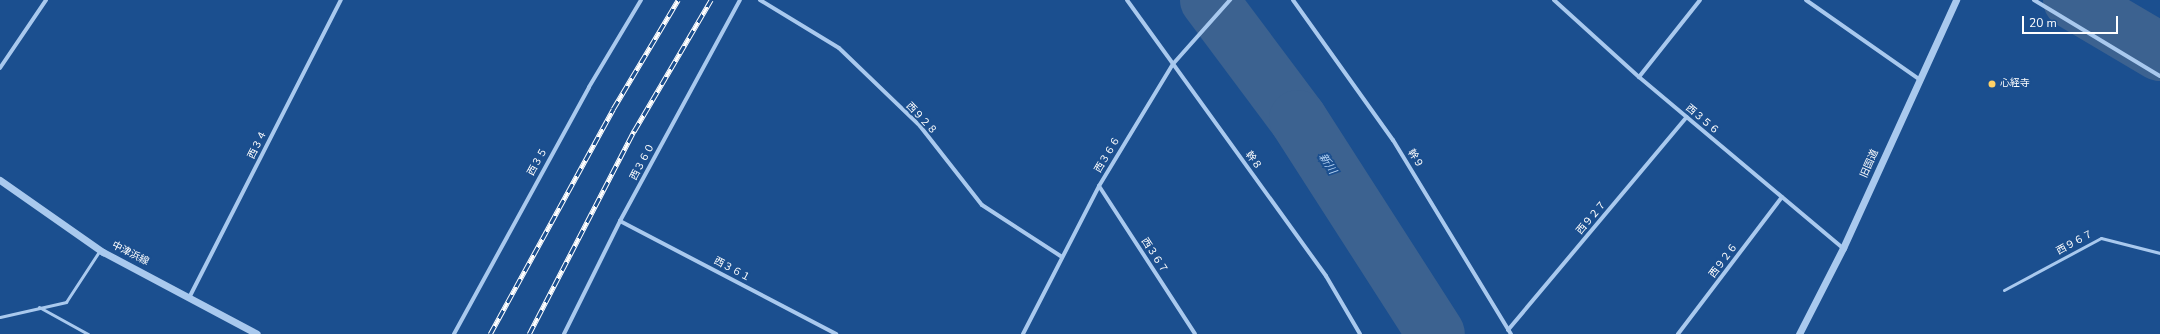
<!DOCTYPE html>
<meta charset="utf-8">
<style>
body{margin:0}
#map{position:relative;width:2160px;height:334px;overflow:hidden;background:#1b4f8f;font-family:"Nunito Sans","Noto Sans JP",sans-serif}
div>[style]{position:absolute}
.river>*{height:58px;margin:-29px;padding:0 29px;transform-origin:29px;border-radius:29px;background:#3c6290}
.service>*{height:3px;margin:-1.5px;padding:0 1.5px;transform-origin:1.5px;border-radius:1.5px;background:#a9c9ee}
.minor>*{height:4px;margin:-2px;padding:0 2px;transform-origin:2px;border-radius:2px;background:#a9c9ee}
.tertiary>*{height:7px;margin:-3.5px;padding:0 3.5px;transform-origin:3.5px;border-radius:3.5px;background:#a9c9ee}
.rail>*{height:4.5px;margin-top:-2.25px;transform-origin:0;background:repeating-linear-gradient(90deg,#1b4f8f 0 9px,#fff 0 18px);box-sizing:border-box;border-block:1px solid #fff}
.dots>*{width:11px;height:11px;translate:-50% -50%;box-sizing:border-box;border:2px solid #1b4f8f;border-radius:50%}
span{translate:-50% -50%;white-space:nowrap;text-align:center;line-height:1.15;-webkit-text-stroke:3.5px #1b4f8f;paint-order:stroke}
.poi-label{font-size:10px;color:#fff}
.left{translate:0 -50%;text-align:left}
.street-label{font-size:10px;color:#fff}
.water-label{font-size:11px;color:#b5d3f5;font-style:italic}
.scale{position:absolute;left:2022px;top:16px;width:96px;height:18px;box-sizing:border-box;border:2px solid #fff;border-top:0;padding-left:5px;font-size:12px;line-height:14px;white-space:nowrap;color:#fff;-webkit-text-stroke:3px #1b4f8f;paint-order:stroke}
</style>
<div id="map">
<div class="river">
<i style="left:1209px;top:0;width:149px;rotate:53.2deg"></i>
<i style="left:1298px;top:119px;width:255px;rotate:57.3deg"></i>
<i style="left:2072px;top:0;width:102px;rotate:30.6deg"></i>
</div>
<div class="service">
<i style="left:2004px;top:290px;width:110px;rotate:-28.2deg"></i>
<i style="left:2101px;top:238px;width:61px;rotate:14.3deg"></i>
<i style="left:39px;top:307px;width:56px;rotate:28.9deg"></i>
<i style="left:0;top:317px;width:68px;rotate:-12.8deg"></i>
<i style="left:66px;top:302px;width:62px;rotate:-56.8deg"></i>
</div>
<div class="minor">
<i style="left:760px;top:0;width:92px;rotate:31.3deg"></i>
<i style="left:839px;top:48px;width:112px;rotate:43.9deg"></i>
<i style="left:920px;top:126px;width:100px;rotate:51.9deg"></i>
<i style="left:982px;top:205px;width:95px;rotate:33deg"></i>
<i style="left:1127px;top:0;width:340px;rotate:54.2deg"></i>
<i style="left:1326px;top:276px;width:67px;rotate:59.6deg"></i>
<i style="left:1293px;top:0;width:172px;rotate:54.5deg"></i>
<i style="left:1393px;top:140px;width:227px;rotate:58.7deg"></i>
<i style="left:1554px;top:0;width:115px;rotate:42.2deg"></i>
<i style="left:1639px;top:77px;width:266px;rotate:40deg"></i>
<i style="left:1806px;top:0;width:138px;rotate:35deg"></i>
<i style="left:2034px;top:0;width:147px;rotate:31.1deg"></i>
<i style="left:0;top:68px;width:82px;rotate:-55.9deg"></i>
<i style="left:1639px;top:77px;width:98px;rotate:-51.6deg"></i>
<i style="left:1099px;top:186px;width:176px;rotate:57deg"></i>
<i style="left:620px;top:221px;width:244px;rotate:27.6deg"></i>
<i style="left:190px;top:296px;width:332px;rotate:-63deg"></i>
<i style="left:1508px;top:330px;width:278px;rotate:-50deg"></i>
<i style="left:454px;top:334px;width:281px;rotate:-61.3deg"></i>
<i style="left:589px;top:87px;width:101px;rotate:-59.1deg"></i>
<i style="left:564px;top:334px;width:126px;rotate:-63.6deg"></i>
<i style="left:620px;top:221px;width:251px;rotate:-61.5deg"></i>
<i style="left:1023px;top:334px;width:166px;rotate:-62.8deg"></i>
<i style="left:1099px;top:186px;width:143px;rotate:-58.8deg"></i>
<i style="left:1173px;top:64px;width:86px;rotate:-48.3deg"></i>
<i style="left:1678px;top:334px;width:172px;rotate:-52.8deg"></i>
</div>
<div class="tertiary">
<i style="left:0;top:180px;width:126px;rotate:35deg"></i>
<i style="left:103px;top:252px;width:174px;rotate:28deg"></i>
<i style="left:1799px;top:334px;width:97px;rotate:-62.9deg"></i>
<i style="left:1843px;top:248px;width:273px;rotate:-65.5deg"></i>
</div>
<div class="rail">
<i style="left:490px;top:334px;width:256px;rotate:-61.3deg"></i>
<i style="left:613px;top:109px;width:127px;rotate:-59.2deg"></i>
<i style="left:529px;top:334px;width:229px;rotate:-62.7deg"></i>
<i style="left:634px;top:131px;width:152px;rotate:-59.6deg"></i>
</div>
<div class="dots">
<i style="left:1992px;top:84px;background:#ffd166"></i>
</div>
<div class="poi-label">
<span class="left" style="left:2000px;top:84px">心経寺</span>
</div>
<div class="street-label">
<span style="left:921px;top:119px;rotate:47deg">西９２８</span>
<span style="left:1702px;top:120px;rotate:40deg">西３５６</span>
<span style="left:258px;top:145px;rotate:-63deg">西３４</span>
<span style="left:1108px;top:155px;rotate:-59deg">西３６６</span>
<span style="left:1415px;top:159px;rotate:58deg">幹９</span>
<span style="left:1253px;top:161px;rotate:54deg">幹８</span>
<span style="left:538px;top:162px;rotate:-61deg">西３５</span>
<span style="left:643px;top:162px;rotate:-62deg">西３６０</span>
<span style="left:1870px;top:164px;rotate:-66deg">旧国道</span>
<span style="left:1592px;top:218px;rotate:-50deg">西９２７</span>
<span style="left:2075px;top:243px;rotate:-28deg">西９６７</span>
<span style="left:130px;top:254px;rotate:27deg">中津浜線</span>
<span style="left:1154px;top:256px;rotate:57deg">西３６７</span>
<span style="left:1724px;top:261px;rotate:-53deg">西９２６</span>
<span style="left:732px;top:270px;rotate:28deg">西３６１</span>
</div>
<div class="water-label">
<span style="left:1327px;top:164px;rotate:57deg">新川</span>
</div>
<div class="scale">20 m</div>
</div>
